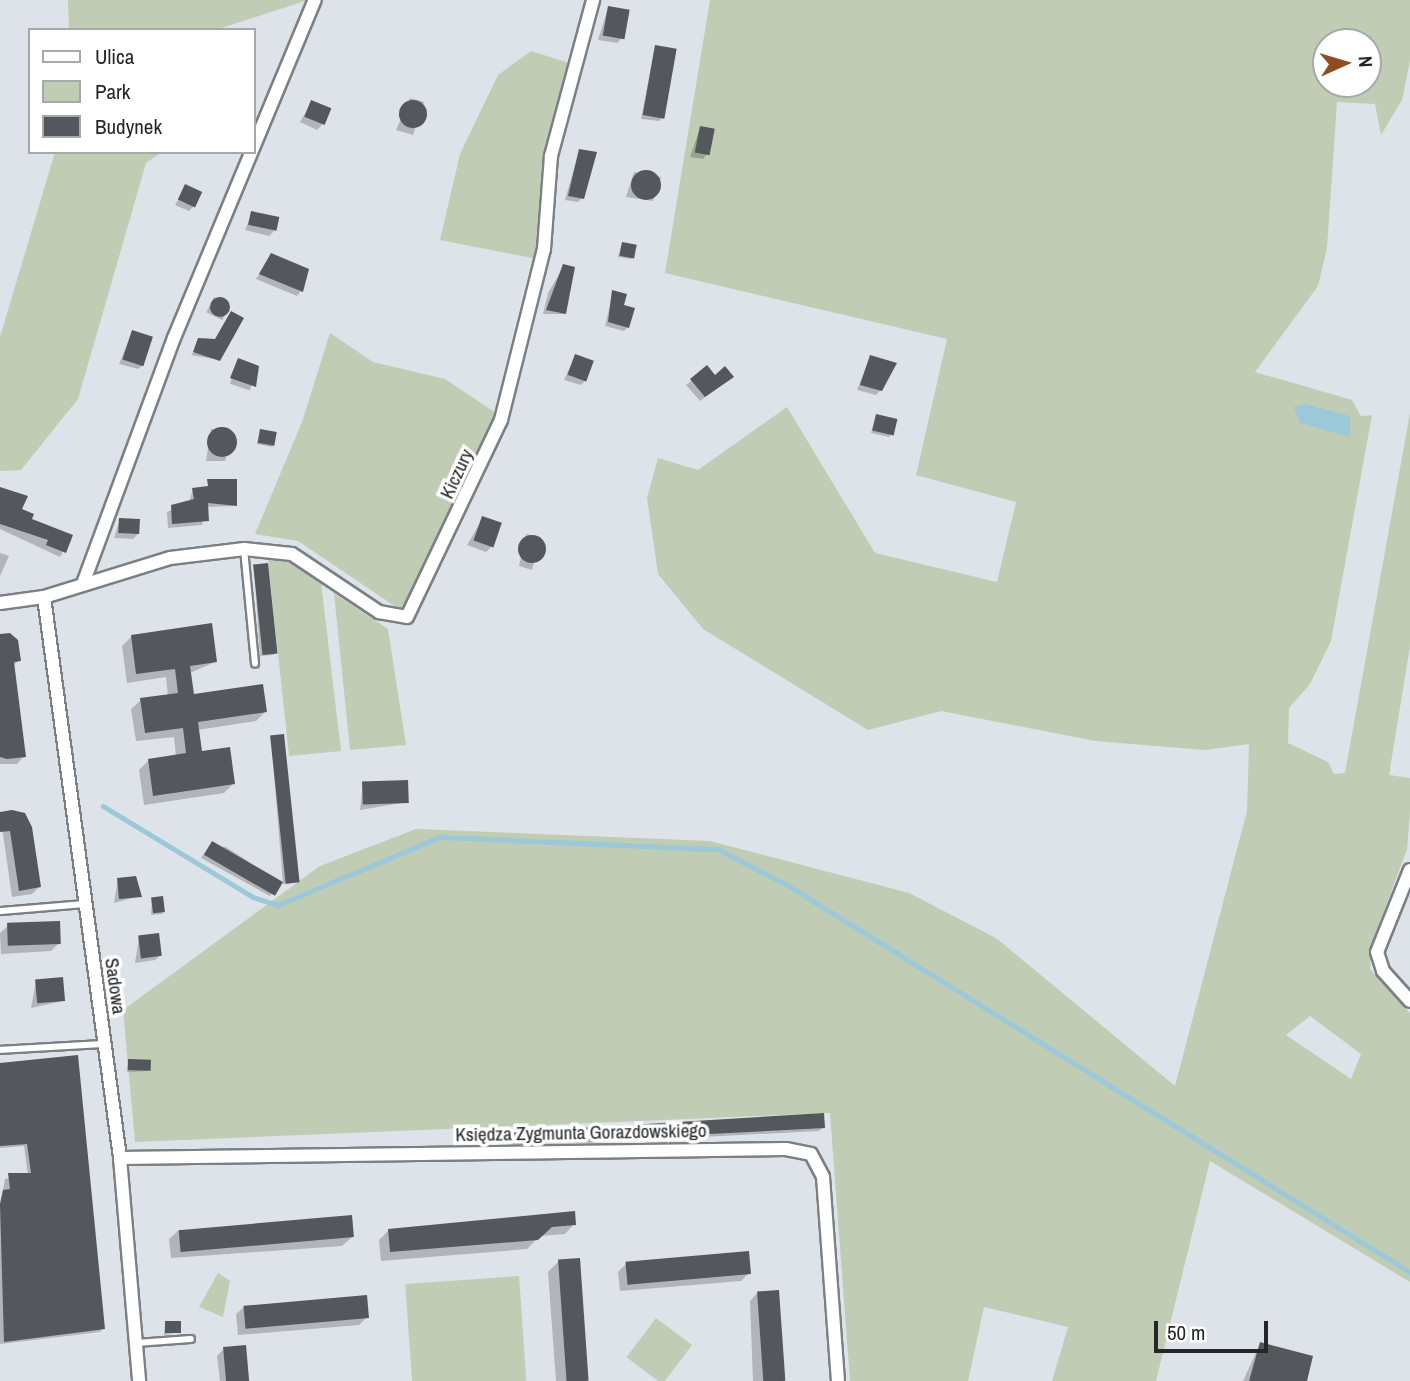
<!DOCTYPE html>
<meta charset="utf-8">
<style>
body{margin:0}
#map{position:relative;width:1410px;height:1381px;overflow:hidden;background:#dee3e9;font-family:"Archivo Narrow",sans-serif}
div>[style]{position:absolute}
.green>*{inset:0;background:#c0ccb3;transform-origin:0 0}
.water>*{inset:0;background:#9bc9da}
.shadow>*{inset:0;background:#0003;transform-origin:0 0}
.stream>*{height:4.5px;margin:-2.25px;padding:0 2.25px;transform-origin:2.25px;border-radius:2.25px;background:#9bc9da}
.building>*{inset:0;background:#54585c;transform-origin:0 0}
.round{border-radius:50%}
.roads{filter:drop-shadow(2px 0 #7b8085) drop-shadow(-2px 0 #7b8085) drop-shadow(0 2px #7b8085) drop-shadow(0 -2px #7b8085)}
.lane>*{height:6px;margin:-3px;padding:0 3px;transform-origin:3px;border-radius:3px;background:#fff}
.street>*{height:12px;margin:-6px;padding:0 6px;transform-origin:6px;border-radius:6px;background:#fff}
span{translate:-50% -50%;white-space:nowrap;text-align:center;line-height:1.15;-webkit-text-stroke:7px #fff;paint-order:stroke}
.street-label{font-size:19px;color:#242628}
.legend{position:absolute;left:28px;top:28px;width:228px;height:126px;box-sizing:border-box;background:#fff;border:2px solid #a7a8a9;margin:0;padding:9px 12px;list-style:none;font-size:21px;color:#242628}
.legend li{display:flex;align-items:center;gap:14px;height:35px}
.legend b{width:35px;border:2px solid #a7a8a9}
.north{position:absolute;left:1312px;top:28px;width:70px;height:70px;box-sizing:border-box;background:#fff;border:2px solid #a7a8a9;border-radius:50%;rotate:86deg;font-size:19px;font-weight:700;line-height:28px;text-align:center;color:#242628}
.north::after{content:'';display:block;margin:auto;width:24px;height:32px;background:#904d1d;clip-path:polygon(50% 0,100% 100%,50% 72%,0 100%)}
.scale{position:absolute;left:1154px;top:1321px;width:114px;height:32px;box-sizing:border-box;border:4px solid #242628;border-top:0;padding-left:9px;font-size:21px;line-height:24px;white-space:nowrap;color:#242628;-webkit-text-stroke:5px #fff;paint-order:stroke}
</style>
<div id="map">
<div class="green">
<i style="clip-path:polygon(68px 0,308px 0,215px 30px,69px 30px)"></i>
<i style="clip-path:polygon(evenodd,710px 0,1410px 0,1410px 61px,1402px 100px,1381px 135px,1375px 104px,1337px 102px,1327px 248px,1318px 286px,1255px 372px,1352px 400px,1361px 416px,1372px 415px,1331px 641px,1310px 684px,1289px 708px,1288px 743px,1328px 762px,1334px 774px,1345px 773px,1410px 413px,1410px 646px,1389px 775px,1410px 778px,1410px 812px,1407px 849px,1371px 946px,1370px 969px,1410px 1013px,1410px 1282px,1210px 1161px,1156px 1381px,1052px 1381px,1068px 1327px,984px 1307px,968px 1381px,850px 1381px,830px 1113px,135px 1142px,123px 1010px,320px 866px,416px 829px,710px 841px,909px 893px,996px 938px,1175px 1086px,1247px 811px,1249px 744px,1205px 750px,1095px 741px,941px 711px,868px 730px,703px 629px,658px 574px,647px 498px,658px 458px,698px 470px,787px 407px,875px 553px,997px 582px,1016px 502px,916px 475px,947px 339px,665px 273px,710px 0,1326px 42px,1368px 42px,1368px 84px,1326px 84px,1326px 42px,710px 0,1310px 1016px,1361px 1054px,1351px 1079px,1286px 1035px,1310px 1016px)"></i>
<i style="clip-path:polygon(531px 51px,572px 64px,544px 158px,537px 259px,440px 240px,460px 154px,498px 75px)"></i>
<i style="clip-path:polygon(55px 152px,162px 152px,146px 163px,78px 399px,21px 470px,0 471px,0 337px)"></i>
<i style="clip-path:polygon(330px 333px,373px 362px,445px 379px,496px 413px,402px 611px,298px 541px,255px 534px,302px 422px)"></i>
<i style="clip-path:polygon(268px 560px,287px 560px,321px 582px,341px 751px,289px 756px)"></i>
<i style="clip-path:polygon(334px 593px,388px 629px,406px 745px,350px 750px)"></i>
<i style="clip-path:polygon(218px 1273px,230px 1281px,223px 1317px,199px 1307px)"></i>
<i style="left:519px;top:1276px;width:105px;height:114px;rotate:86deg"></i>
<i style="left:656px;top:1318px;width:45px;height:49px;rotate:37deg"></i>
</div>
<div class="water">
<i style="clip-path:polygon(1305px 404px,1350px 416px,1350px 437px,1300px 423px,1294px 407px)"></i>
</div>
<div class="shadow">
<i style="clip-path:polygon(608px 8px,622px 38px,617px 43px,598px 40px)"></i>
<i style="clip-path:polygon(655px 47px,664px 116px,659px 121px,641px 119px)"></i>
<i style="clip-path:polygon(410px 98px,424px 102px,413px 135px,396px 130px)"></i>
<i style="clip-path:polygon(312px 102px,322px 125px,317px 130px,300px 122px)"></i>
<i style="clip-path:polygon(700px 128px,707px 154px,703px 159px,690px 157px)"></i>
<i style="clip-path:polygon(579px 151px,582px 198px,578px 202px,565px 200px)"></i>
<i style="clip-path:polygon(634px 172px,661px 177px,653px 201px,626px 197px)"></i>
<i style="clip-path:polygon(186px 186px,193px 207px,189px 211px,175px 205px)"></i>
<i style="clip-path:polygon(252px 213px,274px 231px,269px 236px,245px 230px)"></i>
<i style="clip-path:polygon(622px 244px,633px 257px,631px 259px,618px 257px)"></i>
<i style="clip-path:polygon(271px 255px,301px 291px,297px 296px,256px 279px)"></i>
<i style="clip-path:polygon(564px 266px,565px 314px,543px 314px,548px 293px)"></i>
<i style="clip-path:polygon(613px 292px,628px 327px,624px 331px,605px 326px)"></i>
<i style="left:214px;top:297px;width:18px;height:17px;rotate:27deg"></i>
<i style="clip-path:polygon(231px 314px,219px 360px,191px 355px,205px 338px,215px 341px)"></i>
<i style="clip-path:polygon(132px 332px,143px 365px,138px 369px,119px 364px)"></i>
<i style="clip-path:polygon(575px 356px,586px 380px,581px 385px,564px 380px)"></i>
<i style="clip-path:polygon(870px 357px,881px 390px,876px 395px,857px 390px)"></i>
<i style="left:238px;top:360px;width:21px;height:25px;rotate:19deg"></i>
<i style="clip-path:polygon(707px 368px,714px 377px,732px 377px,700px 401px,686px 385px)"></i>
<i style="clip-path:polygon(875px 418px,891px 435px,889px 437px,871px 433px)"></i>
<i style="clip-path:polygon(211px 429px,230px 429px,234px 436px,225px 461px,206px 461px)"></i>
<i style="clip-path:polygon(261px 431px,274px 445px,272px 447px,257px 444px)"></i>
<i style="clip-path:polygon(0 489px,30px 520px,71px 536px,60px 557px,0 529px)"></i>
<i style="clip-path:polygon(193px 489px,235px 506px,206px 507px,202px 525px,168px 528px,167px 512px,189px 502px)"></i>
<i style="clip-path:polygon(483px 518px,491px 547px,486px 552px,467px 545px)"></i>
<i style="clip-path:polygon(120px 519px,138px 534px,133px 539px,114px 538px)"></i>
<i style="clip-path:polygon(526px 534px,541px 537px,532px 570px,519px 566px)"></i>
<i style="clip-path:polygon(0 553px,9px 556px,0 576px)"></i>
<i style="clip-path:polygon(254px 566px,276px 652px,273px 655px,260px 656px)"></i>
<i style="clip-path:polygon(0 636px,19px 660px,13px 666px,24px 756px,17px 764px,0 764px)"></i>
<i style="clip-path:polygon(132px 636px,215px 662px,190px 673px,193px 696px,265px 712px,256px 721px,197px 730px,201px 753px,233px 784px,224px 793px,144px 805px,139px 770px,149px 760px,176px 756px,174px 737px,136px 741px,131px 709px,141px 700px,168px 696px,166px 677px,127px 683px,122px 646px)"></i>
<i style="clip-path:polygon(271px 737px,297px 881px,295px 883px,283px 884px)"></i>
<i style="clip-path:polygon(363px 784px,407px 802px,360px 810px)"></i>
<i style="clip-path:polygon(0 813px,24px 815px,39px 887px,32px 894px,12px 897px)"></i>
<i style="clip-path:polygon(209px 846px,226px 847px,280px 882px,270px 896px,201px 858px)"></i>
<i style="clip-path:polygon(118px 879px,140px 896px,114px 903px)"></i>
<i style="clip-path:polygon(152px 899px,164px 912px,162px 914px,151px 915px)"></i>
<i style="clip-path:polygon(8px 926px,59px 943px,51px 951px,1px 954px,0 933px)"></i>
<i style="clip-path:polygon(139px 937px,160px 956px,155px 960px,135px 963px)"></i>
<i style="clip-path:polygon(36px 981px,63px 1001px,31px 1008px)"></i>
<i style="clip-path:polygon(129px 1061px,148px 1071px,127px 1072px)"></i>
<i style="clip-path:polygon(0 1065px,103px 1328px,100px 1332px,0 1344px,0 1206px,5px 1179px,28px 1175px,24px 1146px,0 1148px)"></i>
<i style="clip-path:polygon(823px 1128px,819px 1131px,510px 1147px,515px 1134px)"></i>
<i style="clip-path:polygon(574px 1224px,565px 1234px,540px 1236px,527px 1249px,381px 1261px,379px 1240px,389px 1230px)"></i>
<i style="clip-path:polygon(179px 1230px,352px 1237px,342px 1246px,171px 1258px,169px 1239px)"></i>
<i style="clip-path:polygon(559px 1261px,587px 1381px,556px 1381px,548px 1272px)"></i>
<i style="clip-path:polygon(626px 1264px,749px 1273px,741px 1281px,620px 1291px,618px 1272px)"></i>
<i style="clip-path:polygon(757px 1293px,784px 1381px,753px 1381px,750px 1301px)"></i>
<i style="clip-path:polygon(244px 1307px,367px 1317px,359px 1325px,238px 1335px,236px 1314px)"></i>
<i style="clip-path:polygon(165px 1323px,180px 1332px,164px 1335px)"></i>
<i style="clip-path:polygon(1260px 1344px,1305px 1381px,1243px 1381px)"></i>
<i style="clip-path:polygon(224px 1349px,246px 1381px,220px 1381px,217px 1356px)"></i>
</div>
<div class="stream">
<i style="left:103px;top:806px;width:175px;rotate:31.2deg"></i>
<i style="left:253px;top:897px;width:26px;rotate:18deg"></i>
<i style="left:278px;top:905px;width:176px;rotate:-22.8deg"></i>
<i style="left:440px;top:837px;width:278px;rotate:2.5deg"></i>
<i style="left:718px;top:849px;width:80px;rotate:27.5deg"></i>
<i style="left:789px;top:886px;width:731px;rotate:31.86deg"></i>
</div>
<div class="building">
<i style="left:608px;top:6px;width:22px;height:30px;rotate:10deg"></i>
<i style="left:655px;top:45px;width:22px;height:71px;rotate:10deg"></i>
<i style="left:311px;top:100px;width:22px;height:18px;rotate:22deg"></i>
<i class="round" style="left:399px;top:100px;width:28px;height:28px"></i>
<i style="left:700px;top:126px;width:15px;height:27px;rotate:11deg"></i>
<i style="clip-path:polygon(579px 149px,597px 152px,584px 199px,568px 196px)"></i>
<i class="round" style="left:631px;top:170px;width:30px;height:30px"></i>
<i style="left:185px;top:184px;width:19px;height:17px;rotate:25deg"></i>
<i style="left:251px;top:211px;width:29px;height:14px;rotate:12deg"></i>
<i style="left:622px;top:242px;width:15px;height:14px;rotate:11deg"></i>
<i style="clip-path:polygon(271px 253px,309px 269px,303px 292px,259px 274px)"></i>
<i style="clip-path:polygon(563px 264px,575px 267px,566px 314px,546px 310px)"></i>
<i style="clip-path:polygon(612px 290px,627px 294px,624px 305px,635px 308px,629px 328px,608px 322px)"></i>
<i class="round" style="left:210px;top:297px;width:20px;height:20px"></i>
<i style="clip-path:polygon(231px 311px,244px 318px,220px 361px,193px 352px,198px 338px,215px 339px)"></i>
<i style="left:132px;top:330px;width:22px;height:31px;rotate:18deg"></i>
<i style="left:575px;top:354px;width:20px;height:22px;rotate:20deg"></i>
<i style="clip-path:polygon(870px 355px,897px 363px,882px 391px,860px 385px)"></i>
<i style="clip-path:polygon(238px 358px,259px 366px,256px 387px,230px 378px)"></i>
<i style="clip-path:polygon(707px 365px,715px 375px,725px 366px,734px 377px,705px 397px,690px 379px)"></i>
<i style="left:876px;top:414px;width:22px;height:17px;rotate:13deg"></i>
<i class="round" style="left:207px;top:427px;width:30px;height:30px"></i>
<i style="left:260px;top:429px;width:17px;height:14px;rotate:10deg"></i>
<i style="clip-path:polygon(207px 479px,237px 479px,237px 506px,208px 503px,209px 521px,172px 524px,171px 505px,194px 499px,192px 488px,208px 486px)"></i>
<i style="clip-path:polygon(0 487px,28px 496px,22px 509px,34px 514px,32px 519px,73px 535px,66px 553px,46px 545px,48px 540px,0 524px)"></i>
<i style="left:482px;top:516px;width:21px;height:26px;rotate:19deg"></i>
<i style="left:119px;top:518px;width:21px;height:15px;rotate:3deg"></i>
<i class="round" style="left:518px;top:535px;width:28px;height:28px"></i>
<i style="left:268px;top:563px;width:91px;height:15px;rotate:84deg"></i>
<i style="clip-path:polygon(212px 623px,217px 662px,190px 666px,194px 694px,263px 684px,267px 712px,198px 722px,202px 751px,230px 747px,235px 784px,153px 796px,148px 759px,186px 753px,183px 728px,145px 733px,140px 698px,178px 693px,175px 669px,136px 674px,131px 635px)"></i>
<i style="clip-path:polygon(10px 633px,18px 640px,21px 661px,14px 662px,26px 757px,7px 759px,0 757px,0 634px)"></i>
<i style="left:284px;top:734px;width:149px;height:14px;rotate:84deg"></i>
<i style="left:408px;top:780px;width:23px;height:46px;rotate:88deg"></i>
<i style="clip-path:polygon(12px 810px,25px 813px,32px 827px,41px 887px,19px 891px,10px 831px,0 832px,0 812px)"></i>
<i style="left:212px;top:841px;width:82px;height:16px;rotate:30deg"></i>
<i style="clip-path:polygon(136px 876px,142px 897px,119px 899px,117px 878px)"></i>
<i style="left:163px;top:896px;width:16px;height:12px;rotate:83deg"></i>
<i style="left:60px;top:921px;width:23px;height:53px;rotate:88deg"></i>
<i style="left:159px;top:933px;width:23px;height:21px;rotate:83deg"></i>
<i style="left:63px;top:977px;width:24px;height:28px;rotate:85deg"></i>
<i style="clip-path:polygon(78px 1055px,105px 1329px,4px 1342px,0 1204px,3px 1190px,10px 1189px,8px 1173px,31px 1173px,27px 1144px,0 1146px,0 1063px)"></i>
<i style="left:128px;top:1059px;width:23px;height:11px;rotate:2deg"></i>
<i style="clip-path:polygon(824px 1113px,825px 1128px,513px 1144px,514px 1132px)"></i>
<i style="clip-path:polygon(575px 1211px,576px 1225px,552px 1227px,538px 1240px,390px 1252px,388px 1229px)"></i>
<i style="left:352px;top:1215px;width:22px;height:174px;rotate:85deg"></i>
<i style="left:749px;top:1251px;width:23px;height:124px;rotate:85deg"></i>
<i style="left:580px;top:1258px;width:123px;height:22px;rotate:86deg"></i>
<i style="left:779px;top:1290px;width:91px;height:22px;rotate:86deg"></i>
<i style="left:367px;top:1295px;width:23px;height:124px;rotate:85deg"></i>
<i style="left:165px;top:1321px;width:16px;height:12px"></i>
<i style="clip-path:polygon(1260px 1342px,1313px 1356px,1307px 1381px,1249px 1381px)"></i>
<i style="left:246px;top:1345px;width:36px;height:23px;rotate:85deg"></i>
</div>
<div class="roads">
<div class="lane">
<i style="left:244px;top:549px;width:115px;rotate:84.5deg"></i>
<i style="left:0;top:911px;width:85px;rotate:-4.7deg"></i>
<i style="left:0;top:1050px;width:104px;rotate:-3.3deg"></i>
<i style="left:136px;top:1343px;width:55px;rotate:-4.2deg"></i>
</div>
<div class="street">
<i style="left:84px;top:581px;width:259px;rotate:-69.7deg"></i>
<i style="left:174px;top:338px;width:366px;rotate:-67.4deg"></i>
<i style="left:44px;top:597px;width:566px;rotate:82.28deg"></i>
<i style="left:120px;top:1158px;width:224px;rotate:85.1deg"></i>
<i style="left:0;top:603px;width:44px;rotate:-7.8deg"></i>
<i style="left:44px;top:597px;width:132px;rotate:-17.2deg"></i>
<i style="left:170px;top:558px;width:75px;rotate:-6.9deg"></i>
<i style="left:244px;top:549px;width:48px;rotate:5.9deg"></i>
<i style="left:292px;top:554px;width:105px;rotate:33.7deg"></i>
<i style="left:379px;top:612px;width:28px;rotate:10deg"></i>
<i style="left:407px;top:617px;width:218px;rotate:-64.5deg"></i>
<i style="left:501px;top:420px;width:176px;rotate:-75.9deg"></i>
<i style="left:544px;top:249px;width:93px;rotate:-85.7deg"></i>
<i style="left:551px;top:156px;width:162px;rotate:-74.9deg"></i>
<i style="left:1410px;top:870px;width:88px;rotate:111.9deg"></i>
<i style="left:1377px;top:952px;width:20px;rotate:72deg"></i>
<i style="left:1383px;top:971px;width:40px;rotate:48deg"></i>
<i style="left:120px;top:1158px;width:666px;rotate:-0.77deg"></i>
<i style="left:786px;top:1149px;width:25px;rotate:11deg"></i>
<i style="left:811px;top:1154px;width:26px;rotate:62deg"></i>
<i style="left:823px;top:1177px;width:205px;rotate:85.8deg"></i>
</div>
</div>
<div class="street-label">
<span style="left:457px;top:474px;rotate:-65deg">Kiczury</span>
<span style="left:115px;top:986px;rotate:82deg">Sadowa</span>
<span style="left:581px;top:1133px;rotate:-1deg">Księdza Zygmunta Gorazdowskiego</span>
</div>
<ul class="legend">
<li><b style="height:9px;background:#fff"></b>Ulica</li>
<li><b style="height:19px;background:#c0ccb3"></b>Park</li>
<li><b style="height:19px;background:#54585c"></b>Budynek</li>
</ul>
<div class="north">N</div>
<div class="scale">50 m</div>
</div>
